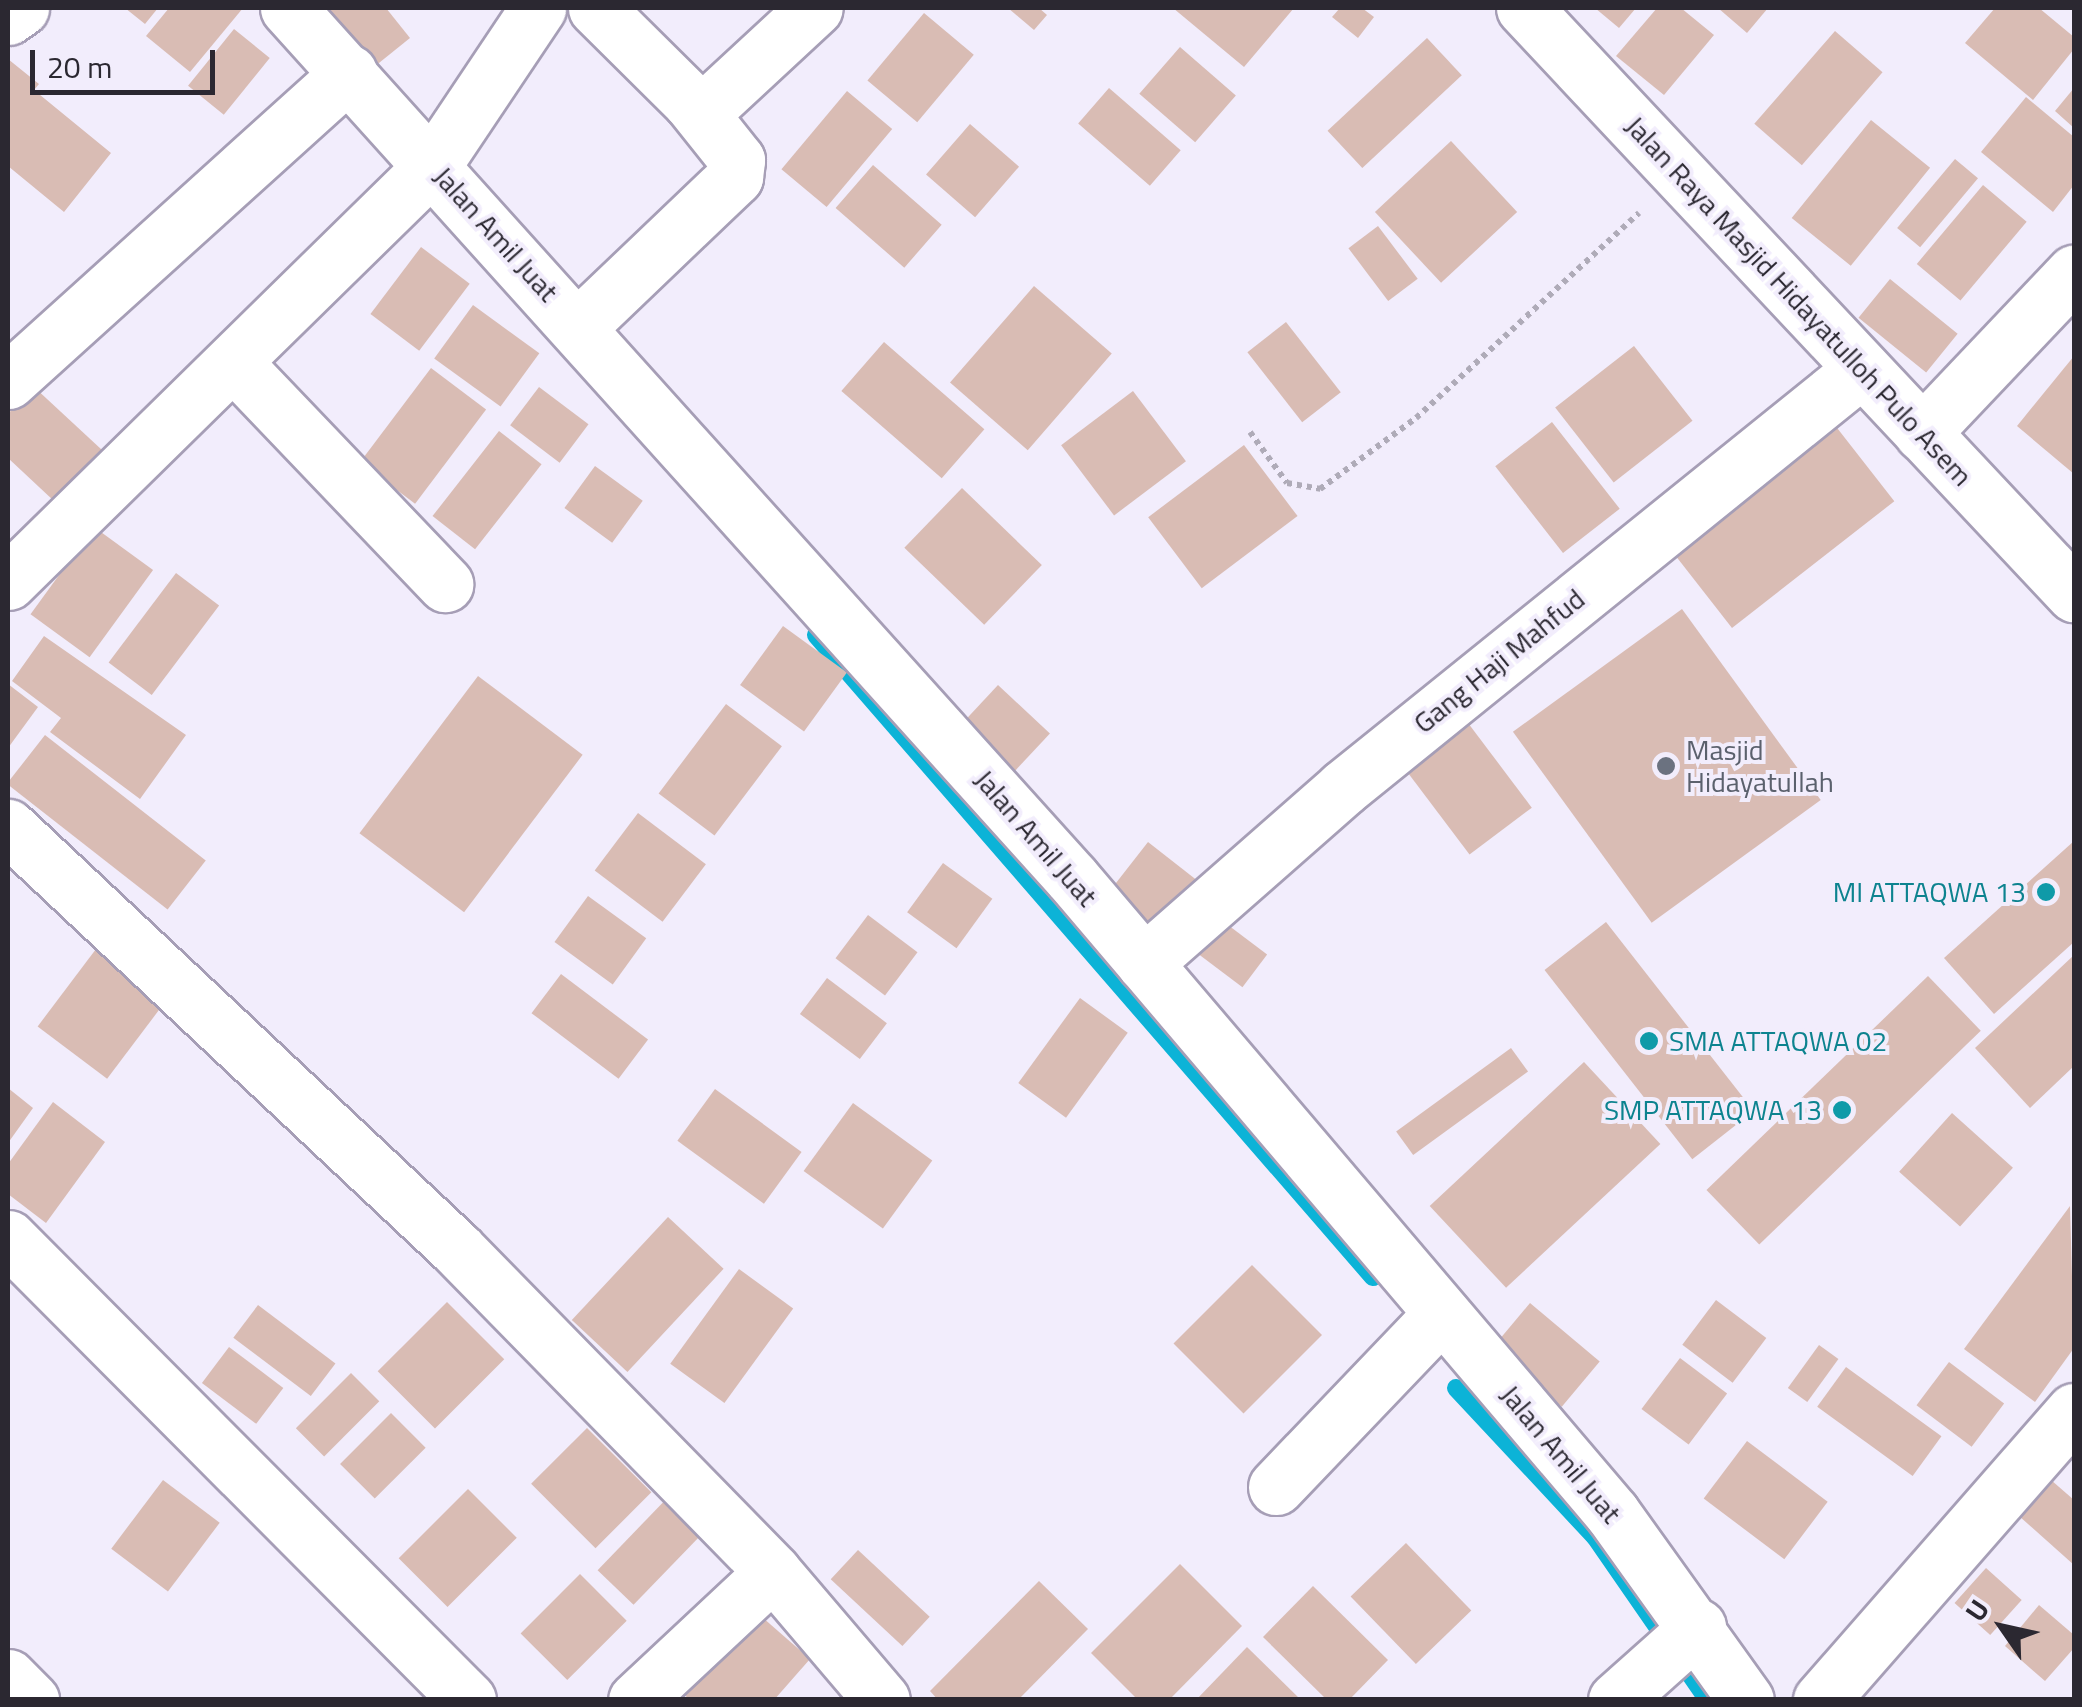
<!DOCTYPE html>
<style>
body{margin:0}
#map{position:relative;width:2082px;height:1707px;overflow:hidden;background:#f2edfc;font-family:"Titillium Web",sans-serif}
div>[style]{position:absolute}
.stream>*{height:18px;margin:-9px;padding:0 9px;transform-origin:9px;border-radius:9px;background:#0cb3d7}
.building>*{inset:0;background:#d9bcb4;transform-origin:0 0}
.path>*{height:6px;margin-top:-3px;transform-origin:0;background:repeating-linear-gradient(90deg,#afabb8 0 5px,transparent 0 10px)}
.roads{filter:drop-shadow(2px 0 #a69eb6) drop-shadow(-2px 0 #a69eb6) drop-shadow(0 2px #a69eb6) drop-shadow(0 -2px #a69eb6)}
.minor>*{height:55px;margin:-27.5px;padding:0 27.5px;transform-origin:27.5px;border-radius:27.5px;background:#fff}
.tertiary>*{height:55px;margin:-27.5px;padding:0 27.5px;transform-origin:27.5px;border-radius:27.5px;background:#fff}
.dots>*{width:28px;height:28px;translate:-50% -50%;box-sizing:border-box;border:5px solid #f2edfc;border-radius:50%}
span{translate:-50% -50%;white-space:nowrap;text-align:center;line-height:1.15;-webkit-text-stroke:8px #f2edfc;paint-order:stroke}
.street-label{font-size:28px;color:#2b2831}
.worship-label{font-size:28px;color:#5b616d}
.left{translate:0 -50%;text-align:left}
.culture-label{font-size:28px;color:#0d838f}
.right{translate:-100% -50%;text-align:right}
.frame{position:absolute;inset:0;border:10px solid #2b2831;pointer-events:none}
.north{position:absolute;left:1952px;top:1577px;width:100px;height:100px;-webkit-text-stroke:8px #f2edfc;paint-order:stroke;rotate:304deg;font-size:28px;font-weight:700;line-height:40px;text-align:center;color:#2b2831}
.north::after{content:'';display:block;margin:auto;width:35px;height:45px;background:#2b2831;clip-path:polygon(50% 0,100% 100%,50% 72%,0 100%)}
.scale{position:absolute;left:30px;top:50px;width:185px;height:45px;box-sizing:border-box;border:5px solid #2b2831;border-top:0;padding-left:12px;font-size:30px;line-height:35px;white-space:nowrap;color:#2b2831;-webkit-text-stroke:8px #f2edfc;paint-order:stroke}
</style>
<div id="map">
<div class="stream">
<i style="left:816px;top:635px;width:850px;rotate:49.06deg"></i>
<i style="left:1456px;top:1388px;width:204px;rotate:47deg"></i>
<i style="left:1595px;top:1537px;width:198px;rotate:55.3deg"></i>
</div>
<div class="building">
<i style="clip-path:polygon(125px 8px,158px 8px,145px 24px)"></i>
<i style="clip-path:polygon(169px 8px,243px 8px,190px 72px,146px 36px)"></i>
<i style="clip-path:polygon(308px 8px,386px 8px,410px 38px,364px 75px)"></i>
<i style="clip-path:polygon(1008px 8px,1039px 8px,1047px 15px,1034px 30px)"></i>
<i style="clip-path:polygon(1173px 8px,1294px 8px,1244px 67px)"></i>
<i style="clip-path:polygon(1340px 8px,1362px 8px,1374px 17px,1358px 38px,1332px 17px)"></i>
<i style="clip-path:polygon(1595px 8px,1636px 8px,1619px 28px)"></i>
<i style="clip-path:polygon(1657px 8px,1681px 8px,1714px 35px,1664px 95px,1616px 56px)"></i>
<i style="clip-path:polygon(1718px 8px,1768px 8px,1747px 33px)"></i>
<i style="clip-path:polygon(1995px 8px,2039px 8px,2074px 37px,2074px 49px,2033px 100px,1965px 43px)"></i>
<i style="left:924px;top:13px;width:65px;height:88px;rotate:40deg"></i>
<i style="left:234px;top:29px;width:46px;height:73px;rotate:39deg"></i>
<i style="left:1835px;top:31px;width:63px;height:123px;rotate:41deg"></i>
<i style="left:1427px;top:38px;width:51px;height:136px;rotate:47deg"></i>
<i style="left:1180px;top:47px;width:74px;height:62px;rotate:41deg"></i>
<i style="clip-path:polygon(8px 59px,39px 84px,34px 90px,111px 153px,64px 212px,8px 166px)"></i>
<i style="left:1109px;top:88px;width:95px;height:47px;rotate:41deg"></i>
<i style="clip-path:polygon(2074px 88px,2074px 128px,2055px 111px)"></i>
<i style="left:847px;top:91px;width:59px;height:102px;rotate:40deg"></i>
<i style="clip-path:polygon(2026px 97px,2074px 137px,2074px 185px,2053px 212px,1981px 152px)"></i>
<i style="left:1871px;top:120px;width:76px;height:126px;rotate:39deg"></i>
<i style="left:970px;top:124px;width:65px;height:67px;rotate:41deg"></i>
<i style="left:1451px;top:141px;width:97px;height:104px;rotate:47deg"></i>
<i style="left:1955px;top:159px;width:30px;height:90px;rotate:40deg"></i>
<i style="left:873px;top:165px;width:91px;height:57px;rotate:41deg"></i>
<i style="left:1983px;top:185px;width:57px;height:103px;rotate:40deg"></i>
<i style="left:1378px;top:226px;width:66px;height:37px;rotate:53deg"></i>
<i style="left:421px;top:247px;width:61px;height:84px;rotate:37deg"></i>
<i style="left:1890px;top:279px;width:87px;height:50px;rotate:39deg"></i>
<i style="left:1034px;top:286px;width:103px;height:128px;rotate:41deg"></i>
<i style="left:473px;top:305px;width:82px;height:66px;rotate:36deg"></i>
<i style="left:1286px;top:322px;width:89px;height:49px;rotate:52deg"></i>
<i style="left:884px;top:342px;width:133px;height:65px;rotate:41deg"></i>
<i style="left:1634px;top:346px;width:95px;height:100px;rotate:52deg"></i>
<i style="clip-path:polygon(2074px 356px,2074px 474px,2017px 426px)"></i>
<i style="left:431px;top:368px;width:69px;height:118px;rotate:37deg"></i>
<i style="clip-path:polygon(33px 386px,102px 450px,54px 501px,8px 458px,8px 414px)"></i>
<i style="left:539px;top:387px;width:62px;height:48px;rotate:37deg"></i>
<i style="left:1133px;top:391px;width:88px;height:90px;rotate:53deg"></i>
<i style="left:1552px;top:422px;width:110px;height:72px;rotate:52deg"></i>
<i style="left:1834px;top:424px;width:98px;height:206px;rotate:52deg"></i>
<i style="left:499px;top:431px;width:54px;height:108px;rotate:38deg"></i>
<i style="left:1244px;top:445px;width:89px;height:120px;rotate:53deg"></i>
<i style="left:595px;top:466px;width:59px;height:52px;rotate:36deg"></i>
<i style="left:962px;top:488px;width:111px;height:83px;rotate:44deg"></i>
<i style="left:94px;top:527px;width:73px;height:108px;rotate:36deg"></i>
<i style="left:176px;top:573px;width:54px;height:112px;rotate:37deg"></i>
<i style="left:1682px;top:609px;width:236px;height:209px;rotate:54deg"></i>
<i style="left:783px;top:626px;width:79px;height:73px;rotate:36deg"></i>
<i style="clip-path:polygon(44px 636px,186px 735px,140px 799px,50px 732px,61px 718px,12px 681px)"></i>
<i style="left:478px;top:676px;width:131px;height:197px;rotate:37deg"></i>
<i style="clip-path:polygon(8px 684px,38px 707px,8px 748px)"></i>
<i style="left:998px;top:685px;width:71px;height:54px;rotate:43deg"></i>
<i style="left:726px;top:704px;width:70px;height:112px;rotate:37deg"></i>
<i style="left:1459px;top:711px;width:121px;height:78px;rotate:53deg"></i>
<i style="left:45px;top:735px;width:204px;height:62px;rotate:38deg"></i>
<i style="left:638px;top:813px;width:85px;height:72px;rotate:37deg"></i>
<i style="clip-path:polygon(2074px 841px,2074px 942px,1994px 1014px,1944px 958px)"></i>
<i style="left:1148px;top:842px;width:73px;height:65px;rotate:38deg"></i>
<i style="left:943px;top:863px;width:61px;height:61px;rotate:36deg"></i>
<i style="left:588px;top:896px;width:72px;height:57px;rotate:36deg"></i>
<i style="left:868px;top:915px;width:62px;height:54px;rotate:37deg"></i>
<i style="left:1224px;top:922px;width:54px;height:41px;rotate:37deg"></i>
<i style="left:1606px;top:922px;width:240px;height:78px;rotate:52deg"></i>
<i style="left:96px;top:949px;width:87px;height:97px;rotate:37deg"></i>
<i style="clip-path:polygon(2074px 955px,2074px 1066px,2030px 1108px,1975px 1048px)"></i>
<i style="left:561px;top:974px;width:109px;height:49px;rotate:37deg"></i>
<i style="left:1928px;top:976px;width:76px;height:308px;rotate:46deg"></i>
<i style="left:827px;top:978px;width:75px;height:45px;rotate:37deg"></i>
<i style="left:1080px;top:998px;width:59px;height:105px;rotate:36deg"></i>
<i style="left:1511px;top:1048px;width:29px;height:142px;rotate:54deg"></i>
<i style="left:1584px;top:1062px;width:112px;height:211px;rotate:47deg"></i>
<i style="clip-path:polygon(8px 1088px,33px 1108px,8px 1143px)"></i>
<i style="left:715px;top:1089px;width:107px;height:64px;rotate:36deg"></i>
<i style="clip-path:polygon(53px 1102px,105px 1142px,46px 1223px,8px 1194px,8px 1164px)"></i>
<i style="left:853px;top:1103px;width:98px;height:84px;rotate:36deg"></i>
<i style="left:1952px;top:1113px;width:82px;height:79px;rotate:42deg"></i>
<i style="clip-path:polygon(2070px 1206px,2074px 1348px,2035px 1402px,1964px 1349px)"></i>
<i style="left:668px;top:1217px;width:76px;height:141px;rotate:43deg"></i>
<i style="left:1252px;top:1265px;width:99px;height:111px;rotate:45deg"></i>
<i style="left:739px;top:1269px;width:67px;height:117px;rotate:36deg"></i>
<i style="left:1716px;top:1300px;width:63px;height:56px;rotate:37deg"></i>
<i style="left:447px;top:1302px;width:81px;height:98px;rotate:45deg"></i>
<i style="left:1530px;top:1303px;width:91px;height:59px;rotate:40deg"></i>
<i style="left:258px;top:1305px;width:97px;height:41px;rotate:37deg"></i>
<i style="left:1819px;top:1345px;width:24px;height:53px;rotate:36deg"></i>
<i style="left:229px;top:1347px;width:68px;height:45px;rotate:37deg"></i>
<i style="left:1680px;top:1358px;width:59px;height:64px;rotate:37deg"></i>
<i style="left:1949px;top:1362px;width:69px;height:54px;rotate:37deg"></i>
<i style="left:1846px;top:1367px;width:118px;height:49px;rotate:36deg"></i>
<i style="left:351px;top:1373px;width:40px;height:78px;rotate:45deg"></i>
<i style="left:391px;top:1413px;width:49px;height:72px;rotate:45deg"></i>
<i style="left:587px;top:1428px;width:91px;height:79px;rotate:45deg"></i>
<i style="left:1747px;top:1441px;width:101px;height:72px;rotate:37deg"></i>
<i style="left:163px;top:1480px;width:71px;height:86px;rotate:37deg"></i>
<i style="clip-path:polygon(2051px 1480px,2074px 1500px,2074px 1565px,2019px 1516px)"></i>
<i style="left:468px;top:1489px;width:69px;height:98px;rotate:45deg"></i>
<i style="left:674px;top:1491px;width:50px;height:110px;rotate:44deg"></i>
<i style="left:1406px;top:1543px;width:94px;height:77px;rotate:46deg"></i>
<i style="left:858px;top:1550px;width:98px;height:40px;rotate:43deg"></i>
<i style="clip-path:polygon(1180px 1564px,1242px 1626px,1169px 1700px,1138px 1700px,1091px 1653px)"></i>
<i style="left:1986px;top:1568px;width:48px;height:47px;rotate:42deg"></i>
<i style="left:580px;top:1574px;width:66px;height:84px;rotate:45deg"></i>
<i style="clip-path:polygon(1039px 1581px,1088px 1629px,1018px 1700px,938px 1700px,930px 1691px)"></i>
<i style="clip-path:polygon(1313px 1586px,1388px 1660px,1349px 1700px,1327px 1700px,1263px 1637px)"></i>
<i style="clip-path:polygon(747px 1604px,810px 1659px,774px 1700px,690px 1700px,676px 1687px)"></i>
<i style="clip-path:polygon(2039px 1605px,2074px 1635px,2074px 1648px,2045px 1681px,2005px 1646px)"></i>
<i style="clip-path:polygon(1247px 1647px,1301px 1700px,1196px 1700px)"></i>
</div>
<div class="path">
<i style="left:1250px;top:432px;width:63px;rotate:54deg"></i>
<i style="left:1287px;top:483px;width:34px;rotate:10deg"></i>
<i style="left:1320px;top:489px;width:119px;rotate:-36.5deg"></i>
<i style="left:1416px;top:418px;width:303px;rotate:-42.6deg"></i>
</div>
<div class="roads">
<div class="minor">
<i style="left:288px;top:8px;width:1171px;rotate:47.98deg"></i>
<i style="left:1072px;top:878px;width:834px;rotate:49.62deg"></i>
<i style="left:1612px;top:1513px;width:230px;rotate:54.4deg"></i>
<i style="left:596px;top:8px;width:132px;rotate:44.7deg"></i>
<i style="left:690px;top:101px;width:20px;rotate:15deg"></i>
<i style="left:709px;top:106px;width:144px;rotate:-42.8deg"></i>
<i style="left:8px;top:17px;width:16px;rotate:-35deg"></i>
<i style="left:579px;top:326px;width:216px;rotate:-43.7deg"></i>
<i style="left:735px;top:177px;width:17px;rotate:-83deg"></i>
<i style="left:737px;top:160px;width:75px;rotate:-128.5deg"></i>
<i style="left:234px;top:363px;width:306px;rotate:46.3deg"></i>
<i style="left:8px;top:381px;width:460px;rotate:-42.1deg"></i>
<i style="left:1922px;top:433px;width:221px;rotate:-46.5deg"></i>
<i style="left:8px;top:582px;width:595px;rotate:-44.46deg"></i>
<i style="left:433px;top:165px;width:189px;rotate:-56.2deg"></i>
<i style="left:8px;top:827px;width:616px;rotate:43.22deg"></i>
<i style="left:457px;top:1249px;width:452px;rotate:45.6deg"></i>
<i style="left:773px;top:1572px;width:168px;rotate:49.6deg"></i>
<i style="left:1144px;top:963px;width:265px;rotate:-41.3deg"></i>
<i style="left:1343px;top:788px;width:667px;rotate:-38.91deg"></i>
<i style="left:8px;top:1238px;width:652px;rotate:45.12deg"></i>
<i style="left:1276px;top:1487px;width:240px;rotate:-46.3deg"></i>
<i style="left:8px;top:1677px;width:33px;rotate:45deg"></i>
<i style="left:636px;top:1700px;width:187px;rotate:-43.1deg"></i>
<i style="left:1616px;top:1700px;width:110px;rotate:-41.7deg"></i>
<i style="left:1821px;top:1700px;width:384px;rotate:-48.8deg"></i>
</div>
<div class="tertiary">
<i style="left:1524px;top:8px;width:804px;rotate:46.82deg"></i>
</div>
</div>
<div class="dots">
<i style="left:1666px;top:766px;background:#6b7280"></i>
<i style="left:2046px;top:892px;background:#0f9aa8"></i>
<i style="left:1649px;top:1041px;background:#0f9aa8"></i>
<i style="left:1842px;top:1110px;background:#0f9aa8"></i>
</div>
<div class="street-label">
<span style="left:496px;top:234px;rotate:48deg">Jalan Amil Juat</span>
<span style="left:1799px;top:301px;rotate:47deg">Jalan Raya Masjid Hidayatulloh Pulo Asem</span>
<span style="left:1499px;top:661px;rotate:-39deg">Gang Haji Mahfud</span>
<span style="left:1036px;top:838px;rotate:49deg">Jalan Amil Juat</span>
<span style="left:1561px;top:1454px;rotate:50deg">Jalan Amil Juat</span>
</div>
<div class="worship-label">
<span class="left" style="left:1686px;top:766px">Masjid<br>Hidayatullah</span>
</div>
<div class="culture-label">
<span class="right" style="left:2026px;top:892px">MI ATTAQWA 13</span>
<span class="left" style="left:1669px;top:1041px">SMA ATTAQWA 02</span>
<span class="right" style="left:1822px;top:1110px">SMP ATTAQWA 13</span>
</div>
<div class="frame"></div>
<div class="north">U</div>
<div class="scale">20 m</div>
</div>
